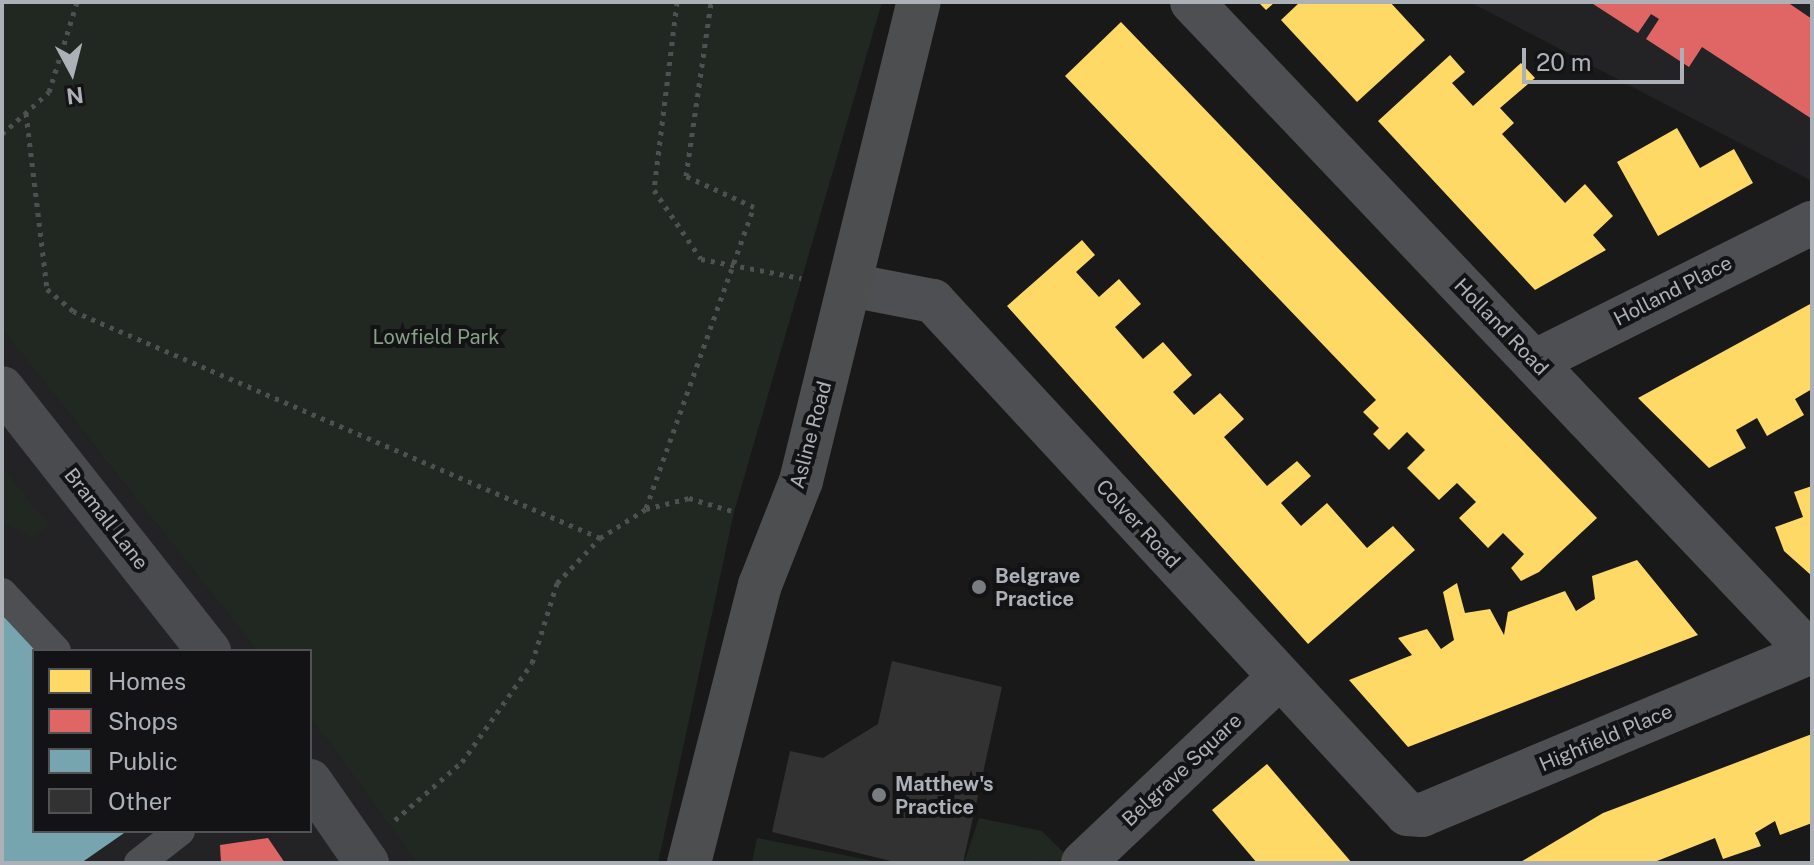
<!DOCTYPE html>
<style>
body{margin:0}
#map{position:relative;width:1814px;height:865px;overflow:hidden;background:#191919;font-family:"Public Sans",sans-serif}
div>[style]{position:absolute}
.built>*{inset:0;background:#232325}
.green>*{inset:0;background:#212822}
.homes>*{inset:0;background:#ffd966}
.shops>*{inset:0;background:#e06666}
.public>*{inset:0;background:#76a5af}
.building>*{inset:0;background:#323233}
.path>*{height:5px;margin-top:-2.5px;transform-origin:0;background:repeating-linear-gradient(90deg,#4f5052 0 4px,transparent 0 10px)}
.lane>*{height:30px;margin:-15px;padding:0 15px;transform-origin:15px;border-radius:15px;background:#4e4f52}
.street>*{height:44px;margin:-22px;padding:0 22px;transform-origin:22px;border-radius:22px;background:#4e4f52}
.secondary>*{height:44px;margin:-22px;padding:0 22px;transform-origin:22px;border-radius:22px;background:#4c4e4f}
.highway>*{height:44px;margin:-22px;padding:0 22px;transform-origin:22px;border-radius:22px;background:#4a4b4e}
.dots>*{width:22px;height:22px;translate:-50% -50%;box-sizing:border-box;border:4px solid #131315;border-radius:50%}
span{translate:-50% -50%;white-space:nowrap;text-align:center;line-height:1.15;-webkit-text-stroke:8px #131315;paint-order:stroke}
.street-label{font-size:20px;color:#acb1b8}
.park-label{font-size:20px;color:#86a185}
.poi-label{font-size:20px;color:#acb1b8;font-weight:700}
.left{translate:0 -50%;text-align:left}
.frame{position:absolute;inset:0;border:4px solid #acb1b8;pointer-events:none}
.legend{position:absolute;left:32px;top:649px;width:280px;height:184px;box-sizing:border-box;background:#131315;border:2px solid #505256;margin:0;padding:10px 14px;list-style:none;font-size:24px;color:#acb1b8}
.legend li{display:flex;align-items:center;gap:16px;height:40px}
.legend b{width:40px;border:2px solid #505256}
.north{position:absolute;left:32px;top:32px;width:80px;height:80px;-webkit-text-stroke:6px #131315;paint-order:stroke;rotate:173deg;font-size:22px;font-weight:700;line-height:32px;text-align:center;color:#acb1b8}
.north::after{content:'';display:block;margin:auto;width:28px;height:36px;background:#acb1b8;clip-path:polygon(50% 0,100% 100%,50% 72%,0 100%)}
.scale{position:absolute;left:1522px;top:48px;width:162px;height:36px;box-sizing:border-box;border:4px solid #acb1b8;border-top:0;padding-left:10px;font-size:24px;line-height:28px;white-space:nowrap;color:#acb1b8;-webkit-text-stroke:6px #131315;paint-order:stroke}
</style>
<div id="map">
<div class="built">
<i style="clip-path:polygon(1470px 2px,1812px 2px,1812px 181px)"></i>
<i style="clip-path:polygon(2px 329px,257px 651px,34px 651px,34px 831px,310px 831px,310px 717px,417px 863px,2px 863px)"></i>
</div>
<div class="green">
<i style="clip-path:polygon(2px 2px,882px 2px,734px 512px,658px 863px,417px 863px,310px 717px,310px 651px,257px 651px,2px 329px)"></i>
<i style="clip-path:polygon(2px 466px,49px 526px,31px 537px,2px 522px)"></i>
<i style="clip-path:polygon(979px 818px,1042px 831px,1071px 860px,964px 863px)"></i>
<i style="clip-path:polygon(757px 838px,884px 863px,752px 863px)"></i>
</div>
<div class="homes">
<i style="clip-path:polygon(1258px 2px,1275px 2px,1266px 10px)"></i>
<i style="clip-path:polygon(1300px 2px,1390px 2px,1425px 40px,1357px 102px,1281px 20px)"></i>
<i style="clip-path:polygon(1121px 22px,1597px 518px,1539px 572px,1521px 581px,1511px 568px,1524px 554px,1503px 533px,1488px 548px,1459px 518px,1476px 502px,1457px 483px,1439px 500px,1407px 468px,1425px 450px,1407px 432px,1389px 450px,1373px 434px,1379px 428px,1363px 412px,1376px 400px,1065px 76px)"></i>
<i style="clip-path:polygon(1450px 55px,1465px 72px,1452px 83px,1473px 106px,1521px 63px,1535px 78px,1500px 108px,1514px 123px,1502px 134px,1565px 203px,1585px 184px,1613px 216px,1593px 235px,1606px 250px,1535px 290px,1378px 121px)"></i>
<i style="clip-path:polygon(1677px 128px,1700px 168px,1734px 149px,1753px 183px,1658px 236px,1617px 162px)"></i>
<i style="clip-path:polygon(1082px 240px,1095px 255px,1076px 272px,1099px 297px,1119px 279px,1141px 304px,1115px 327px,1143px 359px,1163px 342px,1192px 375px,1173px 392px,1194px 415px,1220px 393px,1244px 419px,1224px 437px,1267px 486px,1297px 461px,1311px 476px,1281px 503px,1301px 526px,1327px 503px,1367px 548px,1393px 526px,1415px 550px,1308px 644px,1007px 306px)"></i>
<i style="clip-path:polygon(1812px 303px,1812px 389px,1795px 399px,1804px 415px,1767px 436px,1757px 418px,1736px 430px,1746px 448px,1709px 468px,1638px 398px)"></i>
<i style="clip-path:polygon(1812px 486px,1812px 576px,1784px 551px,1775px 527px,1803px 517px,1794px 492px)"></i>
<i style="clip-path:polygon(1637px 560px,1698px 635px,1408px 747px,1349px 680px,1412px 655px,1398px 638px,1427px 629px,1441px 649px,1454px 640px,1443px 592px,1457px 583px,1465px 613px,1490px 609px,1504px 635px,1508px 612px,1565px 591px,1576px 611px,1595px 599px,1592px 576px)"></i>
<i style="clip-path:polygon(1812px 734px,1812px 823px,1780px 835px,1775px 821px,1755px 833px,1761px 846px,1723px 859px,1715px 838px,1652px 863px,1519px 863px,1603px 813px)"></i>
<i style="clip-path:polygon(1267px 764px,1352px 863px,1257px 863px,1212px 810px)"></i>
</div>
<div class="shops">
<i style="clip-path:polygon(1590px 2px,1787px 2px,1812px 19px,1812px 119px,1702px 47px,1689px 67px,1646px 39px,1659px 19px,1651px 14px,1638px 33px)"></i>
<i style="clip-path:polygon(268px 838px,285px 863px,221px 863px,220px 845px)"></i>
</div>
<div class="public">
<i style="clip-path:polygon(2px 617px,19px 620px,39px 651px,34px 831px,127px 831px,81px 863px,2px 863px)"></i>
</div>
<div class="building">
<i style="clip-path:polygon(892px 661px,1002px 687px,963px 863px,899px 863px,772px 832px,790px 751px,823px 758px,878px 724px)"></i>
</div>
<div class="path">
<i style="left:677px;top:2px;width:189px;rotate:97deg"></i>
<i style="left:654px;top:190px;width:83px;rotate:55.7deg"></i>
<i style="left:701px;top:259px;width:102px;rotate:10.8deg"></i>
<i style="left:26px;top:113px;width:177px;rotate:83.2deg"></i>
<i style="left:47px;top:289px;width:34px;rotate:40deg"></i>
<i style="left:73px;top:311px;width:574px;rotate:23.3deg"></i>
<i style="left:2px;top:134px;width:63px;rotate:-41.8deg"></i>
<i style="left:49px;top:92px;width:94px;rotate:-72.7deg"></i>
<i style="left:646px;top:508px;width:320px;rotate:-70.3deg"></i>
<i style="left:754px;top:207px;width:75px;rotate:-155.5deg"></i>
<i style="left:686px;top:176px;width:176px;rotate:-81.8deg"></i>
<i style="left:395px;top:820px;width:89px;rotate:-40.9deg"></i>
<i style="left:462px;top:762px;width:121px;rotate:-54.7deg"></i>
<i style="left:532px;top:663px;width:84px;rotate:-72.6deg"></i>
<i style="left:557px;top:583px;width:62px;rotate:-46.3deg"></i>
<i style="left:600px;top:538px;width:54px;rotate:-32.2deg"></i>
<i style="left:646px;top:509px;width:44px;rotate:-14.3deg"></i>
<i style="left:689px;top:498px;width:48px;rotate:16.9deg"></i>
</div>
<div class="lane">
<i style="left:2px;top:593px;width:79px;rotate:47deg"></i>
<i style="left:139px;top:863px;width:52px;rotate:-38deg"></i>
</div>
<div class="street">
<i style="left:1192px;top:2px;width:898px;rotate:46.49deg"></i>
<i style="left:850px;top:285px;width:85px;rotate:10.9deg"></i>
<i style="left:933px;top:301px;width:698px;rotate:47.26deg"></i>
<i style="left:1407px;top:814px;width:15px;rotate:4deg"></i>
<i style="left:1422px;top:815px;width:423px;rotate:-22.7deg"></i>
<i style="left:1534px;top:362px;width:311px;rotate:-26.6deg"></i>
<i style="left:1083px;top:863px;width:271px;rotate:-43.4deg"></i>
</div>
<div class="secondary">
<i style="left:689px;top:863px;width:287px;rotate:-75.7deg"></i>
<i style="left:760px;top:585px;width:112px;rotate:-68.5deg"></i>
<i style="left:801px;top:481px;width:493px;rotate:-76.2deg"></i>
</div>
<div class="highway">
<i style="left:2px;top:388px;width:335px;rotate:51.8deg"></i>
<i style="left:310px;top:781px;width:100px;rotate:55.2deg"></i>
</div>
<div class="dots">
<i style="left:979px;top:587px;background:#797c80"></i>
<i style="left:879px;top:795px;background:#797c80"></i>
</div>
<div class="street-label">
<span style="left:1673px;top:291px;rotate:-27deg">Holland Place</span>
<span style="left:1501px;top:327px;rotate:46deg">Holland Road</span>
<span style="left:811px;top:435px;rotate:-75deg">Asline Road</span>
<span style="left:106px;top:519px;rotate:52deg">Bramall Lane</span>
<span style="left:1138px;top:524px;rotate:47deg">Colver Road</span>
<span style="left:1606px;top:738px;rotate:-23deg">Highfield Place</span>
<span style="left:1182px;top:770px;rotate:-43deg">Belgrave Square</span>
</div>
<div class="park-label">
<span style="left:436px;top:337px">Lowfield Park</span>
</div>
<div class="poi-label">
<span class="left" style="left:995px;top:588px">Belgrave<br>Practice</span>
<span class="left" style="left:895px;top:796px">Matthew's<br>Practice</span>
</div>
<div class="frame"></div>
<ul class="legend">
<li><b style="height:22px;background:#ffd966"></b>Homes</li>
<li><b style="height:22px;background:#e06666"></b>Shops</li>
<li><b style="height:22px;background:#76a5af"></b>Public</li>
<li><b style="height:22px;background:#323233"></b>Other</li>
</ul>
<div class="north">N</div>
<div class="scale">20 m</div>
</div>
